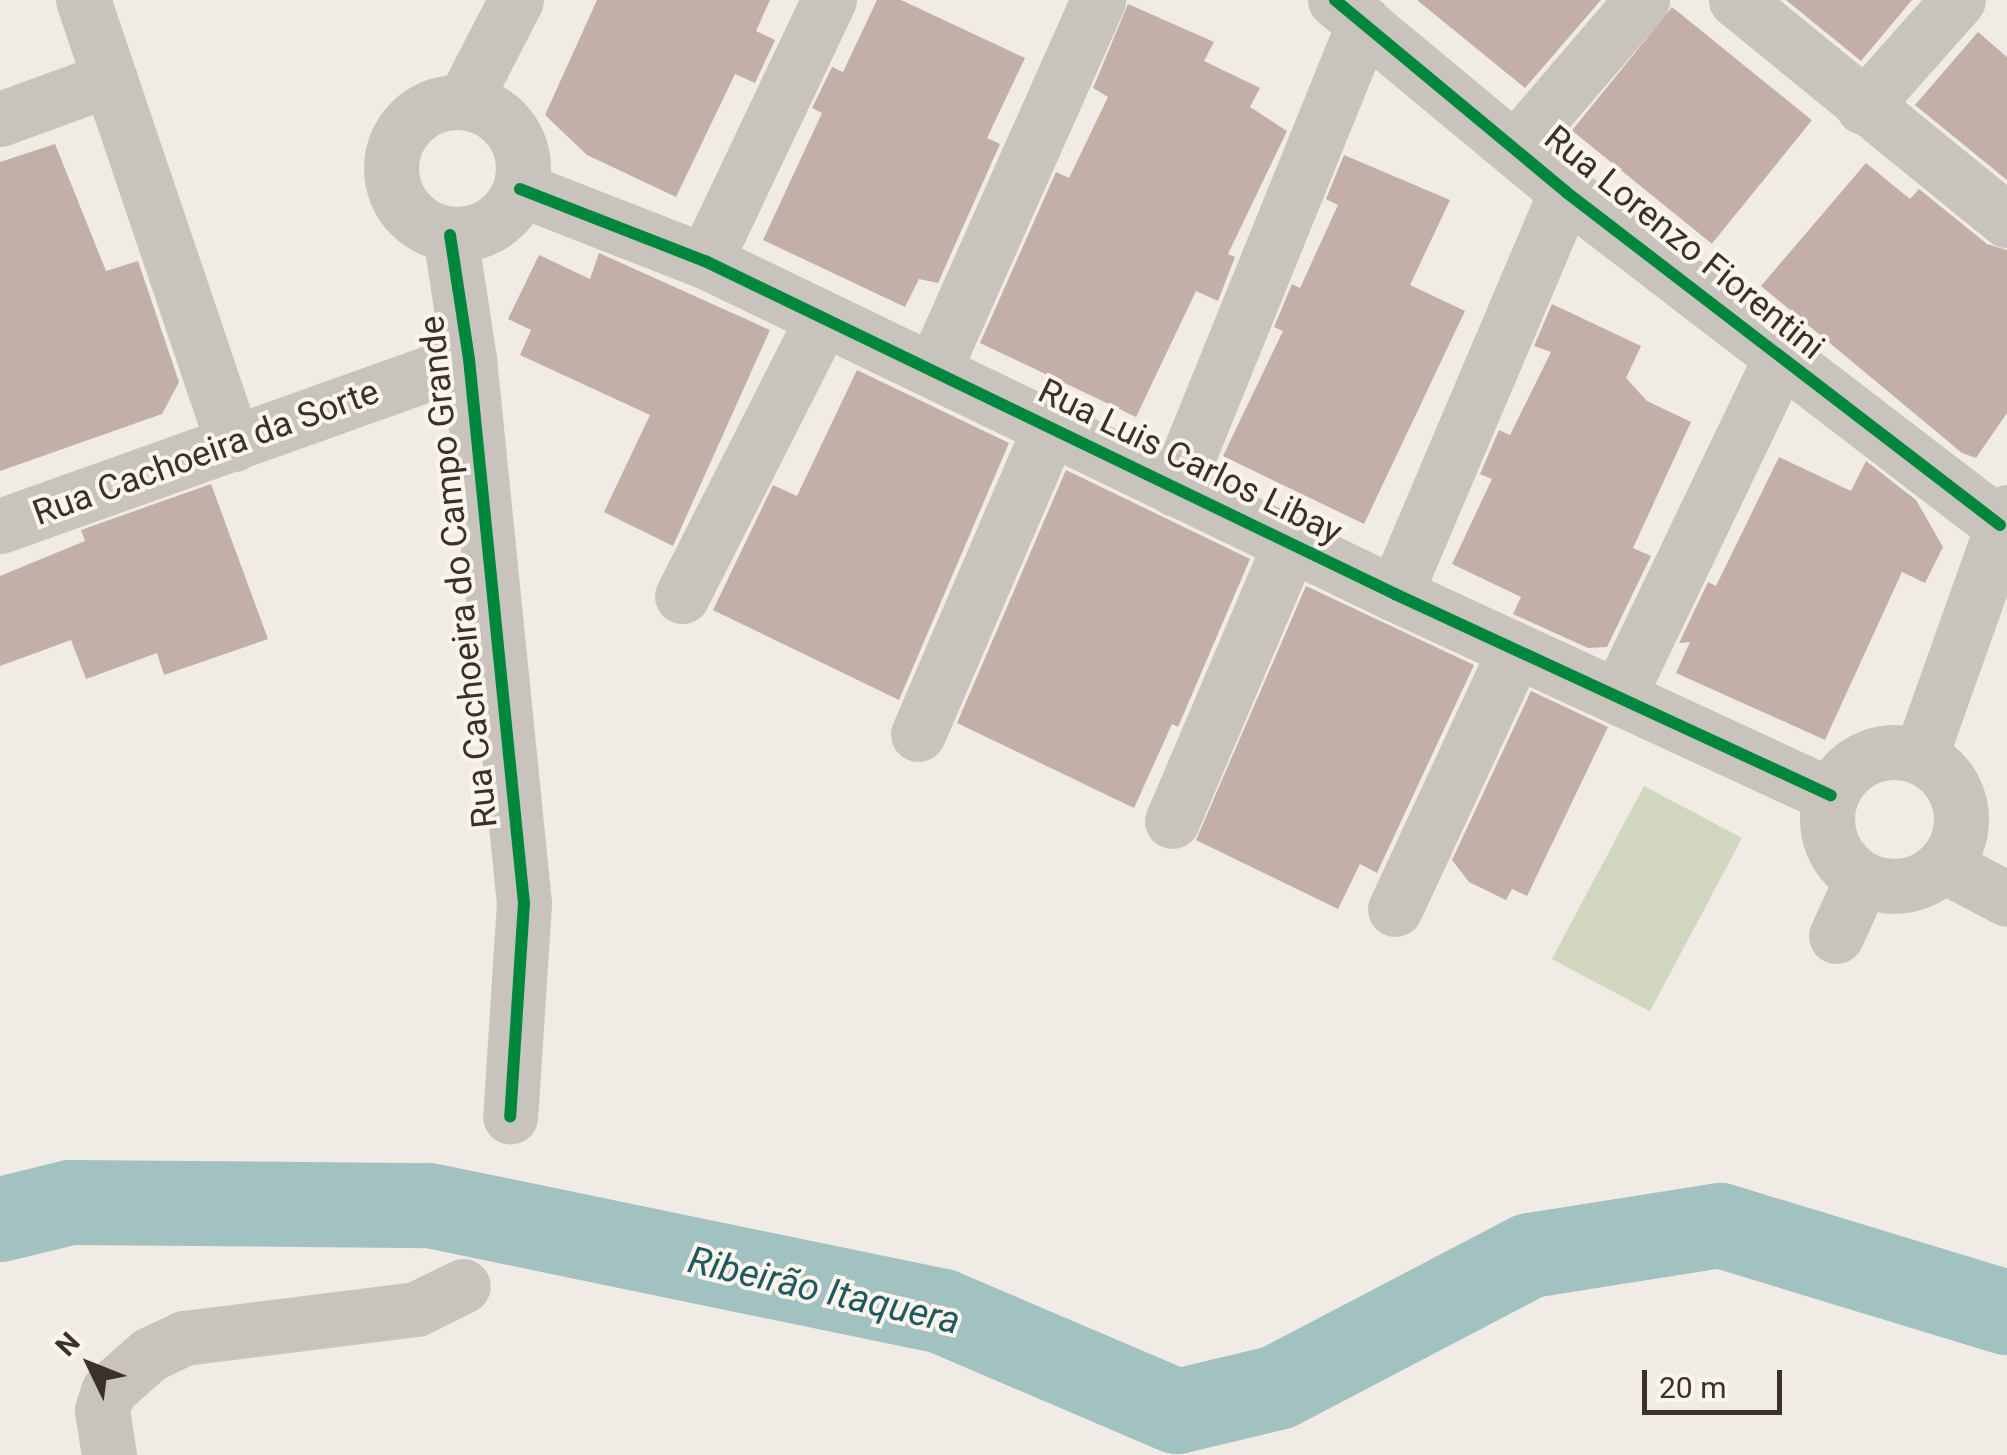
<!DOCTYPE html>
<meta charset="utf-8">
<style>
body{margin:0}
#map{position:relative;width:2007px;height:1455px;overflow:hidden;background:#f0ebe5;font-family:Roboto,sans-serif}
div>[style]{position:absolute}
.green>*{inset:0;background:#d1d6bf;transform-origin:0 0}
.river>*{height:85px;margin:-42.5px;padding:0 42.5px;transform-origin:42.5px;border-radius:42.5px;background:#a1c2c1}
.building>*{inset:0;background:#c3afa7;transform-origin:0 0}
.minor>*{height:55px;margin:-27.5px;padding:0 27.5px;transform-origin:27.5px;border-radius:27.5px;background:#c9c3be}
.minor>.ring{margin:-27.5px;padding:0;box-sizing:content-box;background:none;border:55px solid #c9c3be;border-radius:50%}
.cycleway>*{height:12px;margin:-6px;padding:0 6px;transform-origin:6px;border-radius:6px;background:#00873e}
span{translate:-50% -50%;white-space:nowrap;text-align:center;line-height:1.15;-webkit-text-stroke:8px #fbf5ee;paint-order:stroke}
.street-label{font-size:35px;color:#3b302b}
.water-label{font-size:38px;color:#1f5a5e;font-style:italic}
.north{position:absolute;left:40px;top:1315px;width:100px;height:100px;-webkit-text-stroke:8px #fbf5ee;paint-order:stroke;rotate:313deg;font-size:28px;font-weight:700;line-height:40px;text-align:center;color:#3b302b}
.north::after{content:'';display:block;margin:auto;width:35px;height:45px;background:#3b302b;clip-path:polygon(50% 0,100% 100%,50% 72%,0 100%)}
.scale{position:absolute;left:1642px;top:1370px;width:140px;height:45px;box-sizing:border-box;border:5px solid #3b302b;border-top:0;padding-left:12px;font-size:30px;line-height:35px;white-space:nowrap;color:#3b302b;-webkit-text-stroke:8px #fbf5ee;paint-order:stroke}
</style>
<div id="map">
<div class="green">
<i style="left:1644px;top:786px;width:111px;height:196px;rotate:28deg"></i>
</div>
<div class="river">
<i style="left:0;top:1219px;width:72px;rotate:-13.7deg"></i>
<i style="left:70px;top:1202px;width:359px;rotate:0.5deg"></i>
<i style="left:429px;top:1205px;width:524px;rotate:11.67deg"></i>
<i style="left:942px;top:1311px;width:255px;rotate:23.1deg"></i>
<i style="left:1177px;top:1411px;width:103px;rotate:-13.5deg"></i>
<i style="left:1277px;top:1387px;width:285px;rotate:-27.6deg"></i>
<i style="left:1530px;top:1255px;width:192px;rotate:-9deg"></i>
<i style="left:1720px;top:1225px;width:300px;rotate:16.9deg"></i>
</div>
<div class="building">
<i style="clip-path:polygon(597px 0,770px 0,756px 31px,775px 40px,755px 83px,735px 74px,676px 197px,587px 155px,545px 115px)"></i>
<i style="clip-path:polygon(877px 0,901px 0,1025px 58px,987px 138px,1000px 144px,938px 283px,919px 279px,905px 307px,763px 240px,822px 113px,812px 108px,832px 67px,843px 72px)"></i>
<i style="clip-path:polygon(1417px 0,1601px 0,1525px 88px)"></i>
<i style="clip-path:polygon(1786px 0,1912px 0,1861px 61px)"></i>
<i style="clip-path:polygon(1128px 4px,1214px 42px,1204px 61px,1260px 88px,1250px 107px,1287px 131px,1228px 254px,1235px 257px,1218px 301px,1196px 291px,1136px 417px,980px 343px,1056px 172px,1069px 178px,1108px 97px,1093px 88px)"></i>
<i style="left:1672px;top:7px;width:180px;height:159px;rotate:39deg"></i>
<i style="clip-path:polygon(1978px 32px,2007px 57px,2007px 180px,1915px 105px)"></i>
<i style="clip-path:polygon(55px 144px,106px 271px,138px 261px,179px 382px,162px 414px,0 471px,0 162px)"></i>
<i style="clip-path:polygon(1344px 155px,1450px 200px,1410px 285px,1465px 311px,1364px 524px,1223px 456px,1283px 331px,1274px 327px,1292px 284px,1300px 288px,1338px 205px,1326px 199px)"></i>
<i style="clip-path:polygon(1866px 163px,1910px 199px,1919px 189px,1987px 244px,2007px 250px,2007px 413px,1976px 458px,1962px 453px,1761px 286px)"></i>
<i style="clip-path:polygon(599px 253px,770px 330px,673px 546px,604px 512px,650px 415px,520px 355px,531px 330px,508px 319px,539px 255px,590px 279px)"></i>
<i style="clip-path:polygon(1552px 304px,1641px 346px,1626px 378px,1647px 401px,1691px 422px,1633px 548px,1651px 556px,1607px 647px,1588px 648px,1513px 614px,1521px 597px,1452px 564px,1492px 479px,1480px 474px,1499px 430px,1510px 435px,1551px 352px,1534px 346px)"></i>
<i style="clip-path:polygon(857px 370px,1009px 443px,899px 700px,713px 610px,773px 485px,797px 496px)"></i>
<i style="clip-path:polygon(1779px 457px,1851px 491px,1866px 461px,1916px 500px,1943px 547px,1925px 583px,1902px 572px,1825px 740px,1676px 673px,1690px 642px,1679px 643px,1708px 582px,1716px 586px)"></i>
<i style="clip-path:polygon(1066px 470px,1250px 559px,1178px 727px,1172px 724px,1134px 808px,957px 723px)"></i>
<i style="clip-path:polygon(211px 484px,268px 639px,164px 675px,157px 653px,86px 679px,71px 640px,0 666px,0 576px,85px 541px,81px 530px)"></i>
<i style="clip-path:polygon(1306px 586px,1474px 665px,1377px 873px,1360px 864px,1338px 909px,1196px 840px)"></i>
<i style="clip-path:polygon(1531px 691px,1608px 727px,1527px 896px,1512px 889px,1506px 900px,1469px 882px,1452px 860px)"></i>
</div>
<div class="minor">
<i style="left:83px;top:0;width:469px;rotate:71.3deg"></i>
<i style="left:1335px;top:0;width:300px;rotate:39.7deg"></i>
<i style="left:1566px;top:192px;width:547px;rotate:37.5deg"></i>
<i style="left:1736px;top:0;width:349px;rotate:39.1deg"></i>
<i style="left:464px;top:101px;width:114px;rotate:-62.8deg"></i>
<i class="ring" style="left:391px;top:102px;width:77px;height:77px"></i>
<i style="left:1863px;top:107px;width:143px;rotate:-48.4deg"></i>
<i style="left:0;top:119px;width:117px;rotate:-20deg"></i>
<i style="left:1516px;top:147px;width:194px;rotate:-49.4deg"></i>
<i style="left:520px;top:189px;width:199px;rotate:21.3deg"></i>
<i style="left:705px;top:261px;width:766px;rotate:25.76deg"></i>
<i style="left:1395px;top:594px;width:480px;rotate:24.8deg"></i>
<i style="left:450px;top:235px;width:125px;rotate:81.3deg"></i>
<i style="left:469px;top:359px;width:547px;rotate:84.23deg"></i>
<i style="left:524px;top:903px;width:214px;rotate:93.7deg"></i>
<i style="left:705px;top:261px;width:289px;rotate:-64.6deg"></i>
<i style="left:934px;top:369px;width:404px;rotate:-66deg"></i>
<i style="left:1175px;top:489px;width:503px;rotate:-67.92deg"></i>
<i style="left:0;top:526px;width:498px;rotate:-19.6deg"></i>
<i style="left:1395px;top:594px;width:437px;rotate:-67deg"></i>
<i style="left:682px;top:596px;width:309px;rotate:-63.1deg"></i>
<i style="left:1620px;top:693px;width:370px;rotate:-64.4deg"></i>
<i style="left:918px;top:734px;width:331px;rotate:-66.7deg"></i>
<i class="ring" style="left:1827px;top:752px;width:79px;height:79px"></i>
<i style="left:1920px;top:757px;width:260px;rotate:-70.4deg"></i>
<i style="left:1172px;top:821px;width:301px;rotate:-66.9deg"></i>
<i style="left:1943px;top:865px;width:72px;rotate:28deg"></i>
<i style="left:1395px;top:909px;width:285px;rotate:-65.1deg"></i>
<i style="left:1836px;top:936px;width:63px;rotate:-65.5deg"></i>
<i style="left:109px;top:1455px;width:46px;rotate:-98.8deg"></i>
<i style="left:102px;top:1410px;width:20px;rotate:-72deg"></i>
<i style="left:108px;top:1391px;width:56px;rotate:-41.4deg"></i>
<i style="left:150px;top:1354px;width:38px;rotate:-25deg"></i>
<i style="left:184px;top:1338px;width:234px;rotate:-7.1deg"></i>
<i style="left:416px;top:1309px;width:52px;rotate:-26.1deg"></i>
</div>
<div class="cycleway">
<i style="left:1335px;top:0;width:300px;rotate:39.7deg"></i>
<i style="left:1566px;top:192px;width:547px;rotate:37.5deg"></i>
<i style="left:520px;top:189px;width:199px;rotate:21.3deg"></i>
<i style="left:705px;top:261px;width:766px;rotate:25.76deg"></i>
<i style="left:1395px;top:594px;width:480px;rotate:24.8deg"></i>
<i style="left:450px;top:235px;width:125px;rotate:81.3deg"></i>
<i style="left:469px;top:359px;width:547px;rotate:84.23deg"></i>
<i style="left:524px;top:903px;width:214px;rotate:93.7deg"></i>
</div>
<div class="street-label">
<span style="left:1684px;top:243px;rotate:39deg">Rua Lorenzo Fiorentini</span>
<span style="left:206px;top:453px;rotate:-20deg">Rua Cachoeira da Sorte</span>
<span style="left:1190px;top:462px;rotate:26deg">Rua Luis Carlos Libay</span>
<span style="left:459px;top:572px;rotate:-96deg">Rua Cachoeira do Campo Grande</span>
</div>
<div class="water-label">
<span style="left:824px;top:1291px;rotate:13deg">Ribeirão Itaquera</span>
</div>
<div class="north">N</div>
<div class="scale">20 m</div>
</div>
